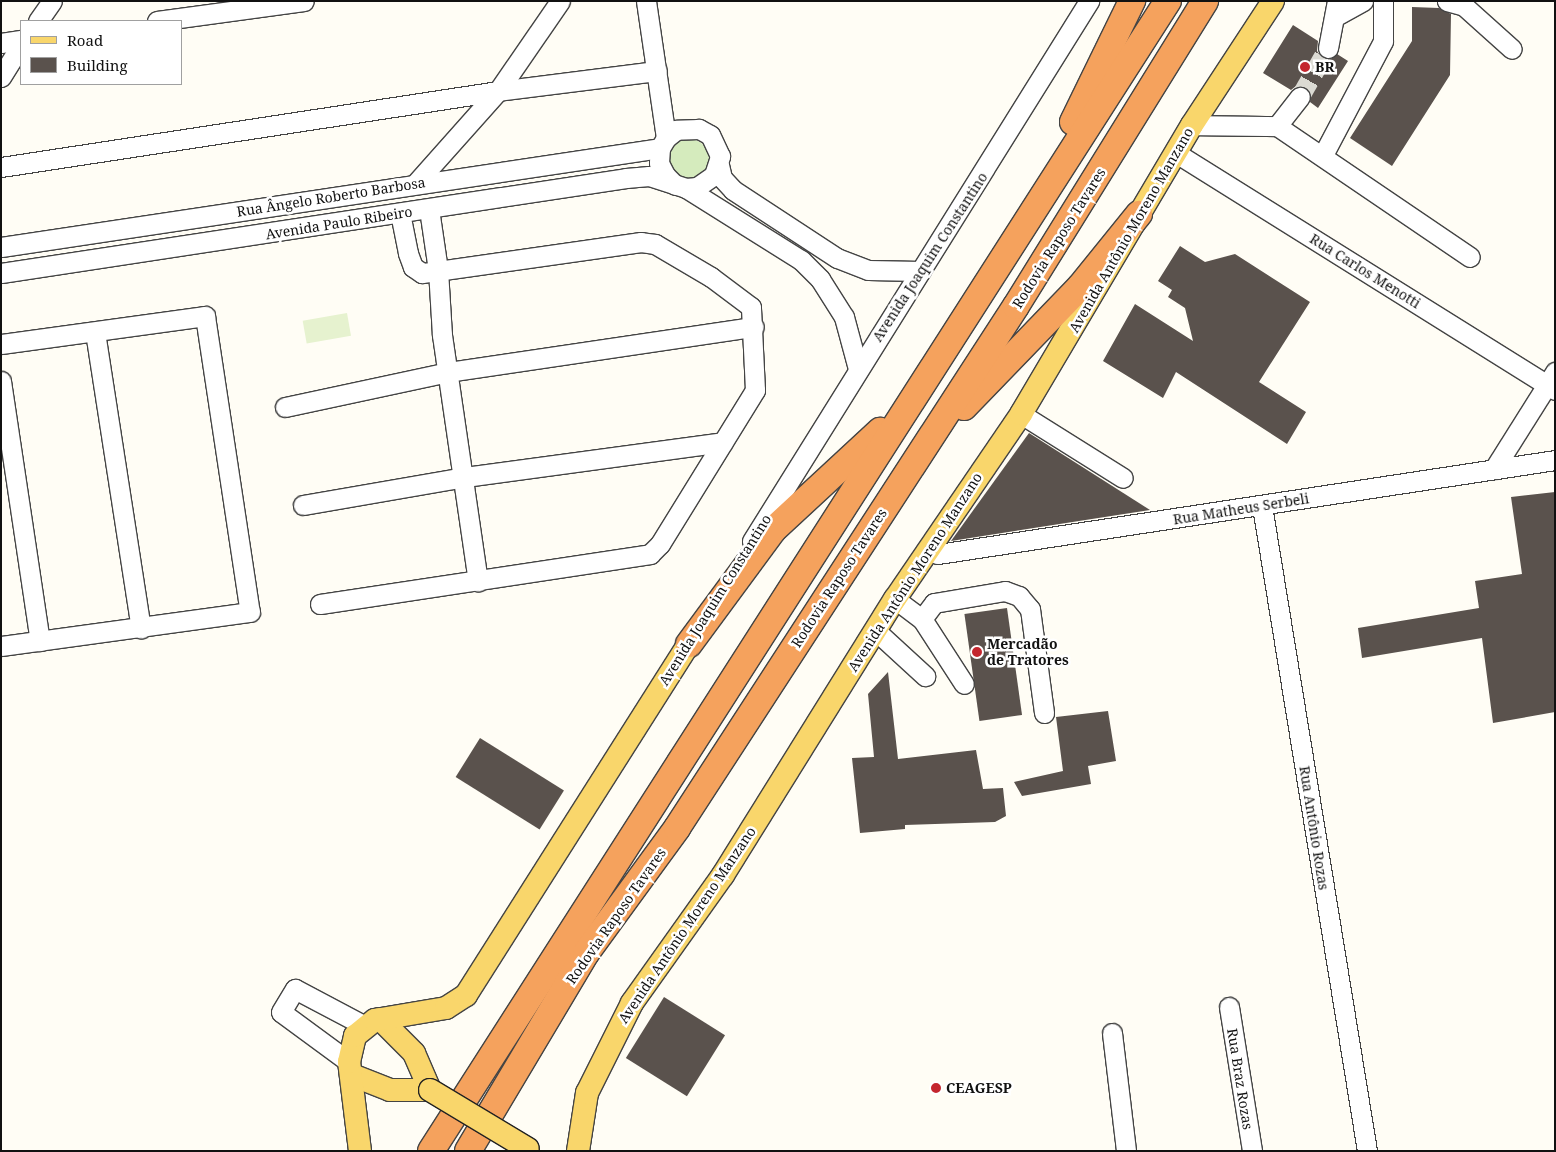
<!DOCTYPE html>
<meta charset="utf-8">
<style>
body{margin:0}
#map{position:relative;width:1556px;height:1152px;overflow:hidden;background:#fffdf5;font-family:"Noto Serif",serif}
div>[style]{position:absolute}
.green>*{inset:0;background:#d5ebbd}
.round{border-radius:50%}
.pitch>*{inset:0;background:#e6f2cf;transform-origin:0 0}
.building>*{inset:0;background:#5a524d;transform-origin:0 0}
.minor-tunnel>*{height:19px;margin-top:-9.5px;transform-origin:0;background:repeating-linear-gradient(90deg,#dbdad3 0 19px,transparent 0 28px)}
.roads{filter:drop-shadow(1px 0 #444) drop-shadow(-1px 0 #444) drop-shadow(0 1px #444) drop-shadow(0 -1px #444)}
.minor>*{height:19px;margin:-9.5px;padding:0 9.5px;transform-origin:9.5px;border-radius:9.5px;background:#fff}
.major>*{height:22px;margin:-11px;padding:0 11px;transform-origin:11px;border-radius:11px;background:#f9d66b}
.highway>*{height:26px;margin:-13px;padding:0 13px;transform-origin:13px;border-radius:13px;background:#f5a25d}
.bridges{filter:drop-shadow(1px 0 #222) drop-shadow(-1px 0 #222) drop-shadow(0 1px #222) drop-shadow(0 -1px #222)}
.major-bridge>*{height:22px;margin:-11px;padding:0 11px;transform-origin:11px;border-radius:11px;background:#f9d66b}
.dots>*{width:14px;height:14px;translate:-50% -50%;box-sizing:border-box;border:2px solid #fff;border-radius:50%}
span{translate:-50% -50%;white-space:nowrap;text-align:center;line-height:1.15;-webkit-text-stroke:5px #fff;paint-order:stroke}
.poi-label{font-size:14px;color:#111;font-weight:700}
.left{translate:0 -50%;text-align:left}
.street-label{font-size:14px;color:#111}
.frame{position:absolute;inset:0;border:2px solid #111;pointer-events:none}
.legend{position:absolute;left:20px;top:20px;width:162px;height:65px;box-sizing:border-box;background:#fff;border:1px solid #a0a0a0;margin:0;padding:6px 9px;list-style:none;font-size:15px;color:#111}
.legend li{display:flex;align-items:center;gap:10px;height:25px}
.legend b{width:25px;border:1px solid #a0a0a0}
</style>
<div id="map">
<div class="green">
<i class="round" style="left:669px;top:139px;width:40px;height:40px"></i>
</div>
<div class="pitch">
<i style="left:347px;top:313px;width:23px;height:45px;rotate:80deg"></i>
</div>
<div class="building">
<i style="clip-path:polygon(1412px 7px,1439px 8px,1451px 14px,1450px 75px,1392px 166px,1350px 138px,1412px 41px)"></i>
<i style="clip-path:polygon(1293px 25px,1318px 41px,1317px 51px,1321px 57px,1331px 59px,1337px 54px,1348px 61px,1318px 108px,1310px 102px,1311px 93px,1307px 88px,1296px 86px,1291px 90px,1263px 73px)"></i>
<i style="clip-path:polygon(1180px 246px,1205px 262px,1235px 254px,1310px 302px,1259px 382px,1306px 412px,1287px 444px,1176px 372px,1163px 398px,1103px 361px,1135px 304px,1193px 341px,1185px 308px,1168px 297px,1172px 290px,1158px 281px)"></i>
<i style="clip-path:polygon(1029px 433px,1150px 510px,951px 541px)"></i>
<i style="clip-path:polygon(1555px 492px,1555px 712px,1493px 723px,1482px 638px,1362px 658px,1358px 628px,1479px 608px,1475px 581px,1522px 574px,1511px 497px)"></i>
<i style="left:1007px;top:608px;width:108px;height:43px;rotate:82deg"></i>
<i style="clip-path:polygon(888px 672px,898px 759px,976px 750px,983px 789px,1003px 788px,1006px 816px,995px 822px,905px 825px,905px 829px,860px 833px,852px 758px,874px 757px,868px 694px)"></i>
<i style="clip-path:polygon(1108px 711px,1116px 761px,1088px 766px,1091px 784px,1022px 796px,1014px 782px,1063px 771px,1056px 717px)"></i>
<i style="left:480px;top:738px;width:99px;height:46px;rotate:32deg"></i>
<i style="left:664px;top:997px;width:72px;height:72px;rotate:32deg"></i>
</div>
<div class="minor-tunnel">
<i style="left:1300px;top:97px;width:56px;rotate:-60.3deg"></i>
</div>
<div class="roads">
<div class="minor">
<i style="left:646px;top:1px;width:138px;rotate:81.7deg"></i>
<i style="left:1447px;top:1px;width:18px;rotate:16deg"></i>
<i style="left:1464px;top:6px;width:64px;rotate:41.9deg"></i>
<i style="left:1336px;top:16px;width:31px;rotate:-29deg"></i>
<i style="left:38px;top:21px;width:24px;rotate:-55deg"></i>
<i style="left:157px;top:21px;width:148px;rotate:-7.7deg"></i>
<i style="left:1px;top:43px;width:20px;rotate:-9deg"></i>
<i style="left:1328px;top:48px;width:48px;rotate:-79.2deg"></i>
<i style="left:1px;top:77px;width:38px;rotate:-58deg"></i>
<i style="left:1192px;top:125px;width:85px;rotate:0.7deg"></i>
<i style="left:1277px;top:126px;width:233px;rotate:34.2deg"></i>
<i style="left:1277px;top:126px;width:37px;rotate:-52deg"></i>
<i style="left:1176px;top:153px;width:447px;rotate:32deg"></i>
<i style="left:1323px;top:155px;width:129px;rotate:-62.2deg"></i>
<i style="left:1383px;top:41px;width:40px;rotate:-90deg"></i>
<i style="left:719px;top:165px;width:13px;rotate:77deg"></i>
<i style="left:722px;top:178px;width:16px;rotate:47deg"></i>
<i style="left:733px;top:190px;width:124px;rotate:33.2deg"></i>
<i style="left:837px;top:258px;width:33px;rotate:21deg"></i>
<i style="left:868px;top:270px;width:53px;rotate:1.1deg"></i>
<i style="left:1px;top:167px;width:503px;rotate:-8.69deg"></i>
<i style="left:498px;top:91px;width:160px;rotate:-7.2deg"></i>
<i style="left:416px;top:183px;width:123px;rotate:-48.3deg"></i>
<i style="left:498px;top:91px;width:109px;rotate:-55.4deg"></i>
<i style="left:686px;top:188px;width:136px;rotate:32.1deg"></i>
<i style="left:801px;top:260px;width:27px;rotate:45deg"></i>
<i style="left:820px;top:279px;width:45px;rotate:57.7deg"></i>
<i style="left:844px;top:317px;width:54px;rotate:74.9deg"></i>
<i style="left:429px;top:209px;width:62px;rotate:81.6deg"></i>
<i style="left:438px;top:270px;width:65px;rotate:86.5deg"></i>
<i style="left:442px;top:335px;width:249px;rotate:81.7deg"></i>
<i style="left:1px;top:247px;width:666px;rotate:-8.54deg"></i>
<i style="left:1px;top:273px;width:632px;rotate:-8.64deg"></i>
<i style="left:626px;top:178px;width:23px;rotate:-5deg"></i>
<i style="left:649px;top:176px;width:39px;rotate:18deg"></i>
<i style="left:686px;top:188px;width:11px;rotate:-5deg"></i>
<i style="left:697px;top:187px;width:21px;rotate:-35deg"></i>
<i style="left:714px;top:175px;width:20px;rotate:-72deg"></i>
<i style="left:720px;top:156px;width:23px;rotate:-115deg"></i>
<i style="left:710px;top:135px;width:13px;rotate:-151deg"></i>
<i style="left:699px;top:129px;width:23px;rotate:178deg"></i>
<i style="left:676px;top:130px;width:13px;rotate:141deg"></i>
<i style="left:666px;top:138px;width:12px;rotate:121deg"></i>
<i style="left:660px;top:148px;width:15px;rotate:94deg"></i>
<i style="left:659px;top:163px;width:13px;rotate:63deg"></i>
<i style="left:665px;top:175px;width:14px;rotate:45deg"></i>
<i style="left:95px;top:332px;width:300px;rotate:81.2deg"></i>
<i style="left:1px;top:344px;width:206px;rotate:-7.8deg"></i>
<i style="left:205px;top:316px;width:299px;rotate:81.4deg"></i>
<i style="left:250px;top:612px;width:251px;rotate:172.2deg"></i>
<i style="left:1px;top:381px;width:263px;rotate:81.5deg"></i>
<i style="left:285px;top:407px;width:167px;rotate:-12.1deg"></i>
<i style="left:448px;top:372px;width:309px;rotate:-8.4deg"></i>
<i style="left:1021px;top:414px;width:120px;rotate:32.1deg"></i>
<i style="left:1494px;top:469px;width:115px;rotate:-57.8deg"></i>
<i style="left:303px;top:505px;width:164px;rotate:-9.8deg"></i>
<i style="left:465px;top:477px;width:260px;rotate:-7.7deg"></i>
<i style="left:1262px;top:506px;width:653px;rotate:80.75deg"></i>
<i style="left:752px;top:541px;width:637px;rotate:-58.03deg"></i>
<i style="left:928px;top:549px;width:11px;rotate:27deg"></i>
<i style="left:938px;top:554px;width:624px;rotate:-8.66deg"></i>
<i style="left:895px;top:599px;width:34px;rotate:37deg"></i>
<i style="left:922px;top:619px;width:77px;rotate:57.1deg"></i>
<i style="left:320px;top:604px;width:334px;rotate:-8.6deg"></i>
<i style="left:650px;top:554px;width:14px;rotate:-45deg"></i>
<i style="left:660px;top:544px;width:181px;rotate:-58.3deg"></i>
<i style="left:755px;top:390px;width:83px;rotate:-92.8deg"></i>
<i style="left:751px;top:307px;width:50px;rotate:-143.1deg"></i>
<i style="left:711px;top:277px;width:65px;rotate:-149.5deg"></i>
<i style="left:655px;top:244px;width:14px;rotate:-172deg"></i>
<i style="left:641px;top:242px;width:221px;rotate:171.9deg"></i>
<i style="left:422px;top:273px;width:11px;rotate:-146deg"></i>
<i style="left:413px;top:267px;width:15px;rotate:-110deg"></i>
<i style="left:408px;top:253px;width:41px;rotate:-101.3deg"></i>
<i style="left:922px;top:619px;width:20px;rotate:-53deg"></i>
<i style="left:934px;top:603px;width:72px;rotate:-9.6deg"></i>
<i style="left:1005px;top:591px;width:15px;rotate:20deg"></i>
<i style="left:1019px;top:596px;width:17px;rotate:50deg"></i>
<i style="left:1030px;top:609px;width:105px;rotate:82.3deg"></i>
<i style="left:876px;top:631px;width:67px;rotate:42.6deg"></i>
<i style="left:1229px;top:1007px;width:146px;rotate:80.9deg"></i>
<i style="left:1112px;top:1033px;width:119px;rotate:83.2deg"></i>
<i style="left:349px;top:1062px;width:84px;rotate:-143.7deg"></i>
<i style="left:281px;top:1012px;width:27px;rotate:-59deg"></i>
<i style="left:295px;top:989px;width:79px;rotate:27.9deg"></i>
</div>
<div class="major">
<i style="left:352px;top:1075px;width:41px;rotate:21.5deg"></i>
<i style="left:390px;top:1090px;width:40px"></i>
<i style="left:430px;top:1090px;width:40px;rotate:-113.4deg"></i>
<i style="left:414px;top:1053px;width:48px;rotate:-135deg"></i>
<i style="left:360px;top:1151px;width:90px;rotate:-97deg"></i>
<i style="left:349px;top:1062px;width:27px;rotate:-77deg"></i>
<i style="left:355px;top:1036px;width:26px;rotate:-39deg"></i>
<i style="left:375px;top:1020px;width:72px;rotate:-9.6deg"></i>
<i style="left:446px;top:1008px;width:24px;rotate:-33deg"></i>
<i style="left:466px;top:995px;width:416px;rotate:-57.6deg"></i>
<i style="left:578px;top:1151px;width:59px;rotate:-81.2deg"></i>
<i style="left:587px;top:1093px;width:101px;rotate:-63.4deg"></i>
<i style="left:632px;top:1003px;width:157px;rotate:-54.6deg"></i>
<i style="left:723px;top:875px;width:325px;rotate:-58.1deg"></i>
<i style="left:895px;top:599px;width:224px;rotate:-55.7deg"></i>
<i style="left:1021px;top:414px;width:336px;rotate:-59.4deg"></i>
<i style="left:1192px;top:125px;width:148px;rotate:-56.8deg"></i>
</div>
<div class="highway">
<i style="left:1073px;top:122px;width:135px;rotate:-64deg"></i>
<i style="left:964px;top:407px;width:167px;rotate:-46deg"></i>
<i style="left:1080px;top:287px;width:94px;rotate:-51.1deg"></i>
<i style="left:689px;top:644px;width:142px;rotate:-53.6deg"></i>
<i style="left:773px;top:530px;width:146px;rotate:-42.8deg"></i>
<i style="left:431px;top:1151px;width:1366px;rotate:-57.35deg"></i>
<i style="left:468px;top:1151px;width:230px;rotate:-59.2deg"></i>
<i style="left:586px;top:953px;width:155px;rotate:-53.9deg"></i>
<i style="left:677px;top:828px;width:622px;rotate:-57deg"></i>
<i style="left:1016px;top:306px;width:359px;rotate:-58.2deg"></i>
</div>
</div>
<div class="bridges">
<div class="major-bridge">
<i style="left:430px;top:1090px;width:114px;rotate:31deg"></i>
</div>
</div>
<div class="dots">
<i style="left:1305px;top:67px;background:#c4262e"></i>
<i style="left:977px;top:652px;background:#c4262e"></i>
<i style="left:936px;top:1088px;background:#c4262e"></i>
</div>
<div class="poi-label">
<span class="left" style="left:1315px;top:67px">BR</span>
<span class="left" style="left:987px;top:652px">Mercadão<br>de Tratores</span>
<span class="left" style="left:946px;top:1088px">CEAGESP</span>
</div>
<div class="street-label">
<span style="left:331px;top:197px;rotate:-9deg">Rua Ângelo Roberto Barbosa</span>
<span style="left:339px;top:223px;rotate:-9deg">Avenida Paulo Ribeiro</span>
<span style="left:1131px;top:230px;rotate:-60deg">Avenida Antônio Moreno Manzano</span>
<span style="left:1059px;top:238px;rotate:-58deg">Rodovia Raposo Tavares</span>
<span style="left:930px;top:257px;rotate:-57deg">Avenida Joaquim Constantino</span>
<span style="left:1365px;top:271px;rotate:32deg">Rua Carlos Menotti</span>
<span style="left:1241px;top:509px;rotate:-9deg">Rua Matheus Serbeli</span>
<span style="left:915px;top:572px;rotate:-57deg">Avenida Antônio Moreno Manzano</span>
<span style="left:839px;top:578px;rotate:-57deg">Rodovia Raposo Tavares</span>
<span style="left:715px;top:600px;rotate:-58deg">Avenida Joaquim Constantino</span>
<span style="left:1314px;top:828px;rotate:81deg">Rua Antônio Rozas</span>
<span style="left:616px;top:916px;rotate:-55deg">Rodovia Raposo Tavares</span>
<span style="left:687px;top:925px;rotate:-56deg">Avenida Antônio Moreno Manzano</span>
<span style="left:1240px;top:1079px;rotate:81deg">Rua Braz Rozas</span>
</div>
<div class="frame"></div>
<ul class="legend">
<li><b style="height:6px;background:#f9d66b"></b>Road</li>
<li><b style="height:14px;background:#5a524d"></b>Building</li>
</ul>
</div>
